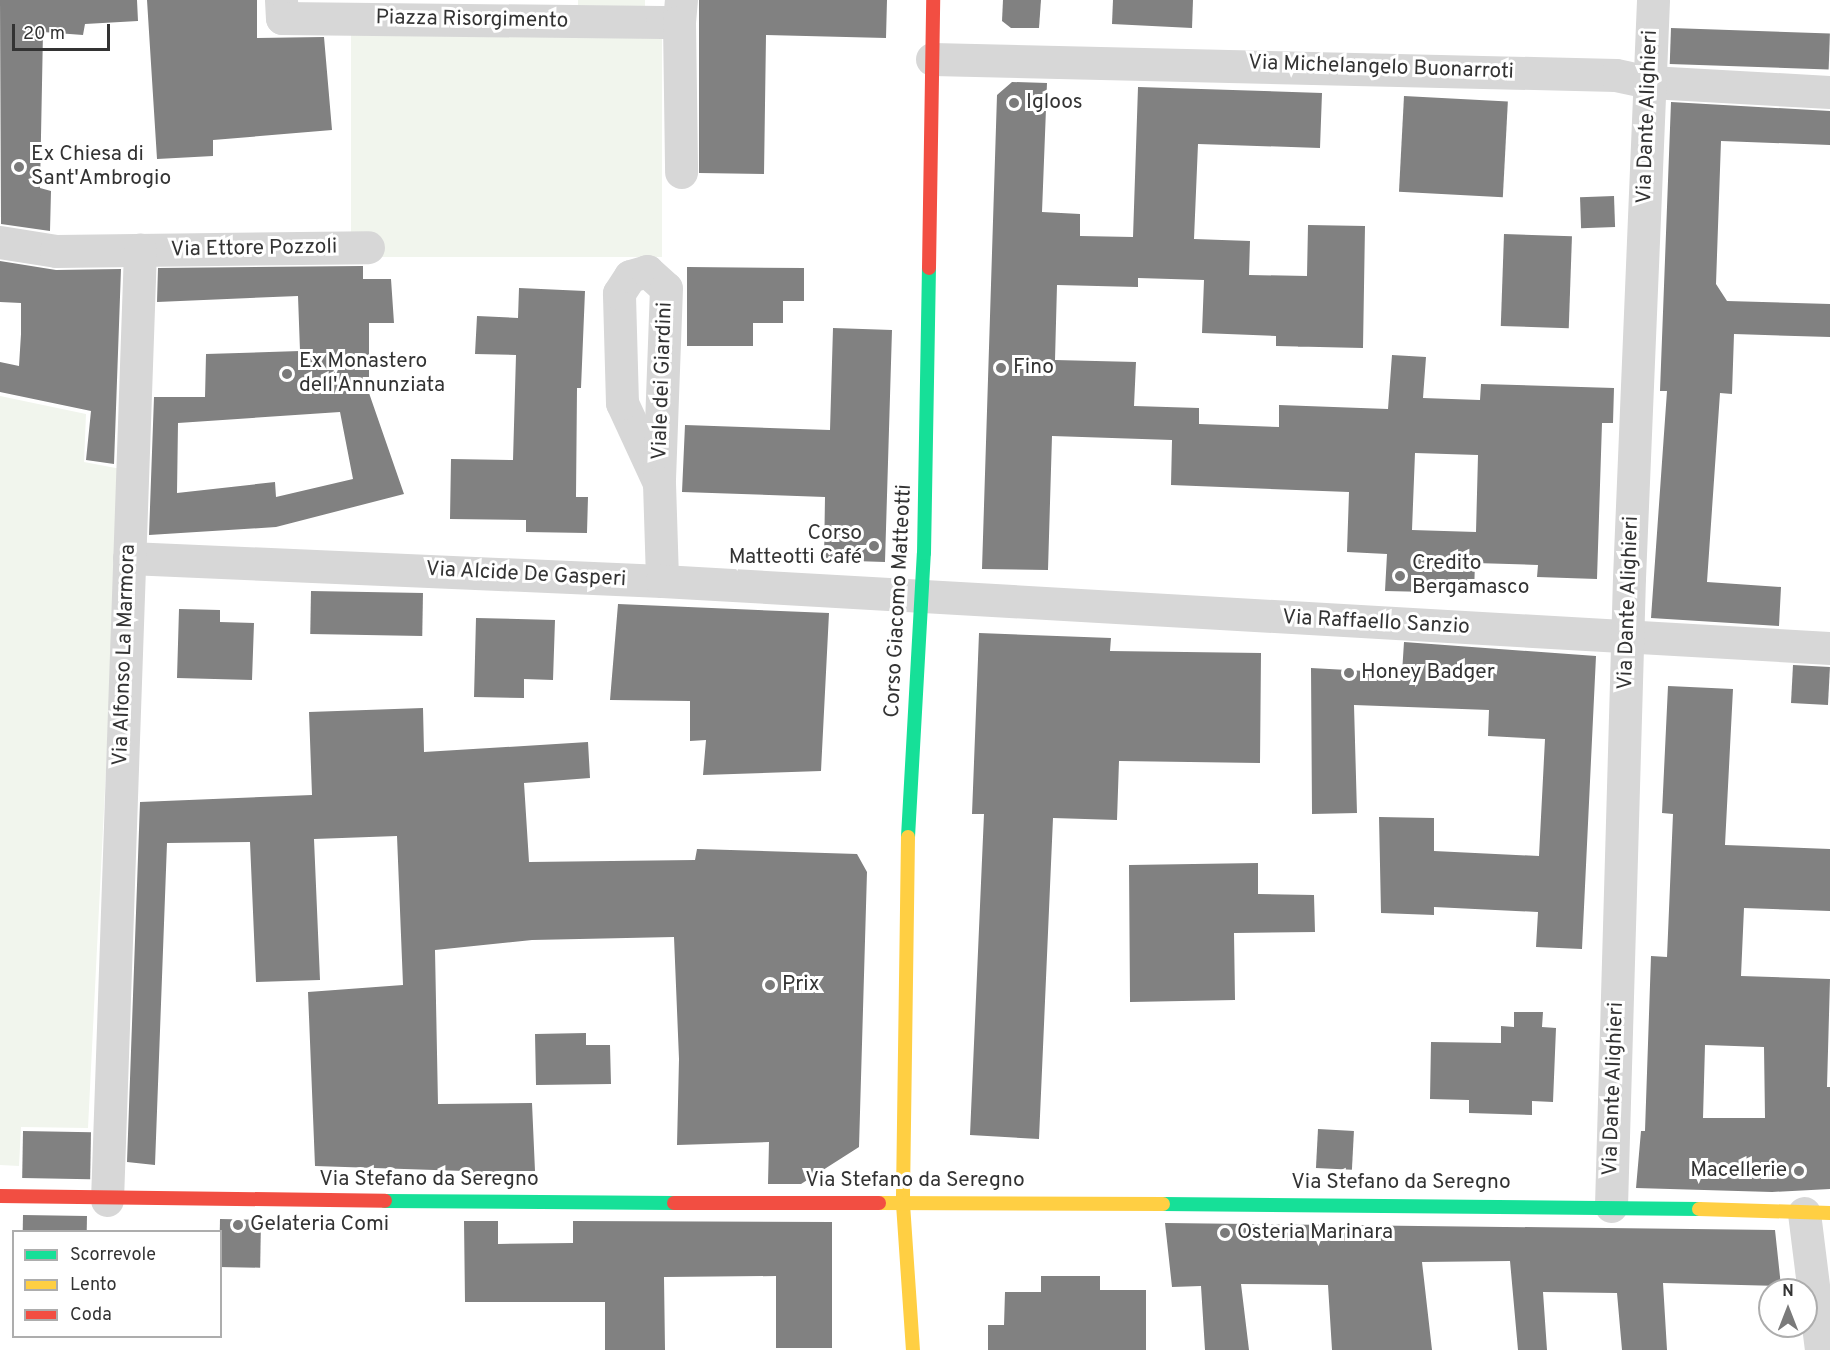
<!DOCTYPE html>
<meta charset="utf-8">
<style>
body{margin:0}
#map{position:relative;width:1830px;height:1350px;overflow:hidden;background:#fff;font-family:Overpass,sans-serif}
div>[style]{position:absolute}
.green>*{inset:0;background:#f1f5ed;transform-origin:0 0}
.building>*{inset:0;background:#818181;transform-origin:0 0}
.street>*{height:33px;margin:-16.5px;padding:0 16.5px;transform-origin:16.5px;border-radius:16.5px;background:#d7d7d7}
.fast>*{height:14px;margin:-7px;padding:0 7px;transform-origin:7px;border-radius:7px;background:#16e098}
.slow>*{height:14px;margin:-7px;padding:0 7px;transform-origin:7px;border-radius:7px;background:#ffcf43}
.jam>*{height:14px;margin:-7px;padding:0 7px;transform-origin:7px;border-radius:7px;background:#f24e42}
.dots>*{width:16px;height:16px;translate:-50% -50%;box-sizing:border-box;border:3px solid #fff;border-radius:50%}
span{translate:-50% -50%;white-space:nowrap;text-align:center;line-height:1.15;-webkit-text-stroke:6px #fff;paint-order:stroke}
.street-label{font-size:21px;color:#333}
.poi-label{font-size:21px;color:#333}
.left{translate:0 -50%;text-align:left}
.right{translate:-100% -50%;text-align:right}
.legend{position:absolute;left:12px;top:1230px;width:210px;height:108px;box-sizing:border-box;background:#fff;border:2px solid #adadad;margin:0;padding:8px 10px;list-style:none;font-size:18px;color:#333}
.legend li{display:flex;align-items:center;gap:12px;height:30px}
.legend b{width:30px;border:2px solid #adadad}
.north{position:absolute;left:1758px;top:1278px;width:60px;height:60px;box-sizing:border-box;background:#fff;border:2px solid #adadad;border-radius:50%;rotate:0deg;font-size:16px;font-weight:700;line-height:24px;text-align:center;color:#333}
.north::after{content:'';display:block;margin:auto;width:21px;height:27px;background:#7a7a7a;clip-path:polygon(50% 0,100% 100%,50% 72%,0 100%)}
.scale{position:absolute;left:12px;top:24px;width:98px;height:27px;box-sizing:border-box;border:3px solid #333;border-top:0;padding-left:8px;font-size:18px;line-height:21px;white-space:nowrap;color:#333;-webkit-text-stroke:4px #fff;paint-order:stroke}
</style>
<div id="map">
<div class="green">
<i style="left:578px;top:0;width:67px;height:9px"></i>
<i style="left:351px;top:28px;width:311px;height:229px"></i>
<i style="clip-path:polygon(0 396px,86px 414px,84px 462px,121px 469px,88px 1128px,21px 1127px,19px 1166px,0 1165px)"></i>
</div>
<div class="building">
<i style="clip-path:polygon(0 0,137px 0,138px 21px,85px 24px,83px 35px,43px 32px,40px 188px,51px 191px,50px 231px,1px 224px)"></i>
<i style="clip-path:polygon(147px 0,257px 0,257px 38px,324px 37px,332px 130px,213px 140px,213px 156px,157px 159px)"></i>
<i style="clip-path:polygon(699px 0,887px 0,886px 38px,766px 35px,764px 174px,699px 173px)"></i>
<i style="clip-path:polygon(1003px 0,1041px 0,1039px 28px,1011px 28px,1002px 21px)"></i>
<i style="clip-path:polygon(1113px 0,1193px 0,1192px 28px,1112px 24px)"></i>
<i style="left:1671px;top:28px;width:159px;height:36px;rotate:2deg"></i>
<i style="clip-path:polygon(evenodd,1012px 82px,1047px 83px,1042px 212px,1080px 214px,1080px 236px,1133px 237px,1138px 87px,1322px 93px,1320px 148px,1198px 144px,1194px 239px,1250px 241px,1249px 275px,1307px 276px,1308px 225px,1365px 226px,1363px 348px,1276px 346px,1276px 336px,1202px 333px,1204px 280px,1138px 278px,1138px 287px,1057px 285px,1055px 360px,1136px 362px,1134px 406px,1199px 408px,1199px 424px,1279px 427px,1279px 405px,1388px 409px,1392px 355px,1426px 357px,1423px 398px,1480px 400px,1481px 384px,1614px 388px,1613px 423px,1602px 423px,1597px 579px,1537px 577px,1538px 565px,1475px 563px,1474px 593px,1385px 591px,1387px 554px,1347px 552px,1349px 492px,1171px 485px,1172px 440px,1052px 436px,1048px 570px,982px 569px,997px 95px,1012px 82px,1415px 453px,1478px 455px,1476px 532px,1412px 530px,1415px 453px)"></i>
<i style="left:1404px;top:96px;width:104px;height:96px;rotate:3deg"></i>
<i style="clip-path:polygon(1671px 102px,1830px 111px,1830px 145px,1721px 141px,1716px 284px,1727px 301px,1830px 304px,1830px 337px,1734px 334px,1732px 394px,1720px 393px,1707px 582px,1781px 587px,1779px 626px,1651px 618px,1667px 391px,1660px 391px)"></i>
<i style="left:1614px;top:196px;width:31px;height:34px;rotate:88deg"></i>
<i style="left:1504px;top:234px;width:68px;height:92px;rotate:2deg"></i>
<i style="clip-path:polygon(0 261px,56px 270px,121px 269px,114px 464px,86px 460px,91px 411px,0 392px,0 362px,19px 366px,21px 334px,21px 303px,0 302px)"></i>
<i style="clip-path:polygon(evenodd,363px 266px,363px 279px,391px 279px,394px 323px,369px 323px,369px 393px,404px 494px,276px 527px,149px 535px,154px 397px,205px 397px,206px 354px,300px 351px,298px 296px,157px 302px,158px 268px,363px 266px,340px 412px,353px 479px,276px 497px,275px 482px,177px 493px,178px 423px,340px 412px)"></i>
<i style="clip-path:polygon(687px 267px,804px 268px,804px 301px,783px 301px,783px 323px,753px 323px,753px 346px,687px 346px)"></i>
<i style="clip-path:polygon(519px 288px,585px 291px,581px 388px,577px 388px,576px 497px,588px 497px,587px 533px,526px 532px,526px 520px,450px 519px,451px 459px,513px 460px,516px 355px,475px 354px,477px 316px,518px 318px)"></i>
<i style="clip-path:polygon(833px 328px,892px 330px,885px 562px,824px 560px,825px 497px,682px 492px,685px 425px,830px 430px)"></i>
<i style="left:311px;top:591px;width:112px;height:43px;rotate:1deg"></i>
<i style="clip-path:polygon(618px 604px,829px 613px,821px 771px,703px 775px,706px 740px,690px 741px,690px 701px,610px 700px)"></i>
<i style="clip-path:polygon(179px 609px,220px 610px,220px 622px,254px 623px,252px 680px,177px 678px)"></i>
<i style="clip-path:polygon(476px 618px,555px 620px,553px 680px,524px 679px,524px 698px,474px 697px)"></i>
<i style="clip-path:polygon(979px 633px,1111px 638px,1110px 651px,1261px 653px,1260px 763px,1119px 761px,1117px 820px,1053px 818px,1039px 1139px,970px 1135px,984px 814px,972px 814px)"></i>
<i style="clip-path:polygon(1404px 642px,1596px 656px,1582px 949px,1536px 947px,1538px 912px,1434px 907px,1434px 915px,1381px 913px,1379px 817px,1434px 818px,1434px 851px,1539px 856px,1545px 739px,1488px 736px,1489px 710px,1354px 705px,1357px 813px,1312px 814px,1311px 668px,1402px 673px)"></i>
<i style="left:1793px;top:665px;width:37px;height:38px;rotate:3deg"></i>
<i style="clip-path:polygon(evenodd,1668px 686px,1733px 689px,1725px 845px,1830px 849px,1830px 911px,1744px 908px,1741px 976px,1830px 979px,1827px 1087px,1830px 1087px,1830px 1189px,1772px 1192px,1636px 1188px,1641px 1131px,1645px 1131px,1651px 956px,1667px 957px,1673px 814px,1662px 813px,1668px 686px,1705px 1045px,1764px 1047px,1765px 1118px,1703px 1118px,1705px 1045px)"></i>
<i style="clip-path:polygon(423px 708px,424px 752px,588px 742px,590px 778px,524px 783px,529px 862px,695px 860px,697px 849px,857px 854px,867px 872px,859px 1147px,801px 1184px,768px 1184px,769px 1142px,677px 1145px,679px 1059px,674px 937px,532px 940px,435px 950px,438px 1104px,532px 1103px,535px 1171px,498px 1171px,498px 1183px,464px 1183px,464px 1171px,315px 1166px,308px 992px,403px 985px,397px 836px,314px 839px,320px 980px,256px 982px,250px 842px,167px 843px,155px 1165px,127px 1162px,140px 802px,312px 795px,309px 712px)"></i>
<i style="clip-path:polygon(1258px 863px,1258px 894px,1314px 895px,1315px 932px,1234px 933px,1235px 1000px,1130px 1002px,1129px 865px)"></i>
<i style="clip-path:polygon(1514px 1012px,1543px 1012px,1542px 1027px,1556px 1028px,1553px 1102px,1532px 1101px,1532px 1115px,1469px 1113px,1469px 1100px,1430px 1099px,1431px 1042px,1501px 1043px,1501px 1026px,1514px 1027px)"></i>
<i style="clip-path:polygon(586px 1033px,586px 1045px,610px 1045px,611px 1084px,536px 1085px,535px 1034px)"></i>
<i style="left:1318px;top:1129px;width:36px;height:39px;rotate:3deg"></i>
<i style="left:23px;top:1131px;width:68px;height:47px;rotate:1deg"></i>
<i style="left:23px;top:1215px;width:64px;height:17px;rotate:1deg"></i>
<i style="left:220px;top:1219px;width:41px;height:48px;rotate:1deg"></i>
<i style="clip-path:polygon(464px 1221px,498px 1221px,498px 1244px,573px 1243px,573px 1221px,832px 1222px,832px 1348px,776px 1348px,776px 1276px,664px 1277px,665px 1350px,605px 1350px,605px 1302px,465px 1302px)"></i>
<i style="clip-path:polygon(1165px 1223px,1775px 1230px,1781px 1286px,1663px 1283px,1667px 1350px,1622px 1350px,1617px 1293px,1543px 1292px,1547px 1350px,1518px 1350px,1510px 1261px,1422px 1262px,1432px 1350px,1332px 1350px,1328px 1285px,1241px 1284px,1249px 1350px,1205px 1350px,1201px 1286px,1172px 1287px)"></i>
<i style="clip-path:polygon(1041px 1276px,1100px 1276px,1100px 1290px,1146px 1290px,1146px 1350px,988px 1350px,988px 1325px,1004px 1325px,1005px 1292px,1041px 1292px)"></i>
</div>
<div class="street">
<i style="left:281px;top:0;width:18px;rotate:87deg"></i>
<i style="left:282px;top:18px;width:380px;rotate:0.6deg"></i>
<i style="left:662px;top:22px;width:17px"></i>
<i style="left:679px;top:22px;width:22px;rotate:-85deg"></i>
<i style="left:679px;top:22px;width:150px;rotate:89.2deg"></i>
<i style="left:932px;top:59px;width:684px;rotate:1.34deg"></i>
<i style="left:1616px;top:75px;width:35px;rotate:12deg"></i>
<i style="left:1650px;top:82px;width:180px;rotate:3.2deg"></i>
<i style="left:0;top:242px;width:57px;rotate:9.1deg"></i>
<i style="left:56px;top:251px;width:312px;rotate:-0.7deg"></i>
<i style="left:659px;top:483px;width:88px;rotate:-114.8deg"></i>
<i style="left:622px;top:403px;width:110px;rotate:-91.6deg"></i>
<i style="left:619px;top:293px;width:20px;rotate:-57deg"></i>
<i style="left:630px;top:276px;width:18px;rotate:-16deg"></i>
<i style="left:647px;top:271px;width:25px;rotate:42deg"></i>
<i style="left:666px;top:288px;width:195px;rotate:92.1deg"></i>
<i style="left:659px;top:483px;width:98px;rotate:88.2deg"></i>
<i style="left:129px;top:558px;width:533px;rotate:2.47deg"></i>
<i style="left:662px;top:581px;width:1170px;rotate:3.28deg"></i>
<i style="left:107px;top:1200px;width:951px;rotate:-88.01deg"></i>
<i style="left:1611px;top:1206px;width:628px;rotate:-88.36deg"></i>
<i style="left:1629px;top:578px;width:578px;rotate:-87.62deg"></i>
<i style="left:1804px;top:1213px;width:138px;rotate:82.9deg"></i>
</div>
<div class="fast">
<i style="left:908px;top:837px;width:284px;rotate:-86.8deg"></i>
<i style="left:924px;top:553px;width:285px;rotate:-89deg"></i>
<i style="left:385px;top:1201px;width:289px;rotate:0.4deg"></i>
<i style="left:1163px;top:1204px;width:536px;rotate:0.53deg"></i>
</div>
<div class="slow">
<i style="left:908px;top:837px;width:367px;rotate:90.8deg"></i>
<i style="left:903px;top:1204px;width:146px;rotate:86.1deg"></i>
<i style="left:879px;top:1203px;width:284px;rotate:0.2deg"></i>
<i style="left:1699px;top:1209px;width:131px;rotate:1.7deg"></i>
</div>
<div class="jam">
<i style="left:929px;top:268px;width:268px;rotate:-89.1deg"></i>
<i style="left:0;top:1196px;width:385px;rotate:0.7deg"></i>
<i style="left:674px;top:1203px;width:205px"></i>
</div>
<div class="dots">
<i style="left:1014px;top:103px;background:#7a7a7a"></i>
<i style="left:19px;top:167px;background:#7a7a7a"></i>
<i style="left:1001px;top:368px;background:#7a7a7a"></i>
<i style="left:287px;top:374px;background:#7a7a7a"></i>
<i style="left:874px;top:546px;background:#7a7a7a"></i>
<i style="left:1400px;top:576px;background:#7a7a7a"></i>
<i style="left:1349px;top:673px;background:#7a7a7a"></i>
<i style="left:770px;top:985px;background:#7a7a7a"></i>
<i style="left:1799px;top:1171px;background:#7a7a7a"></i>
<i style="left:238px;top:1225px;background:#7a7a7a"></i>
<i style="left:1225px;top:1233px;background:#7a7a7a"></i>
</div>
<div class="street-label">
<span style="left:472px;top:20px;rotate:1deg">Piazza Risorgimento</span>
<span style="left:1381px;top:68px;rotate:2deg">Via Michelangelo Buonarroti</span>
<span style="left:1648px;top:117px;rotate:-88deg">Via Dante Alighieri</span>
<span style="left:254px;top:249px;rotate:-1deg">Via Ettore Pozzoli</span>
<span style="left:663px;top:381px;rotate:-88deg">Viale dei Giardini</span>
<span style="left:526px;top:575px;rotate:3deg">Via Alcide De Gasperi</span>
<span style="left:899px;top:601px;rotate:-87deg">Corso Giacomo Matteotti</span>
<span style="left:1629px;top:603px;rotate:-88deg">Via Dante Alighieri</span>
<span style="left:1376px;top:623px;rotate:3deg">Via Raffaello Sanzio</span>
<span style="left:125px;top:655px;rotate:-88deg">Via Alfonso La Marmora</span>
<span style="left:1614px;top:1089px;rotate:-88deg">Via Dante Alighieri</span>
<span style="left:429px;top:1180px">Via Stefano da Seregno</span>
<span style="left:915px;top:1181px">Via Stefano da Seregno</span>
<span style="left:1401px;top:1183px">Via Stefano da Seregno</span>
</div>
<div class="poi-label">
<span class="left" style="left:1026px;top:103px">Igloos</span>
<span class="left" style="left:31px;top:167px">Ex Chiesa di<br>Sant'Ambrogio</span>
<span class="left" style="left:299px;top:374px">Ex Monastero<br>dell'Annunziata</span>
<span class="left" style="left:1013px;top:368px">Fino</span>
<span class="right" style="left:862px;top:546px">Corso<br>Matteotti Café</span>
<span class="left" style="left:1412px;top:576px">Credito<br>Bergamasco</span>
<span class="left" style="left:1361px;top:673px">Honey Badger</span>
<span class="left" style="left:782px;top:985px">Prix</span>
<span class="right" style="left:1787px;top:1171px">Macellerie</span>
<span class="left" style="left:250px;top:1225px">Gelateria Comi</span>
<span class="left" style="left:1237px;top:1233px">Osteria Marinara</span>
</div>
<ul class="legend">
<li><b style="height:8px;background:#16e098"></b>Scorrevole</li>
<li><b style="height:8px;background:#ffcf43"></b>Lento</li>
<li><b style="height:8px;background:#f24e42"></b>Coda</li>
</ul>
<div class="north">N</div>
<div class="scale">20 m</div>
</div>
